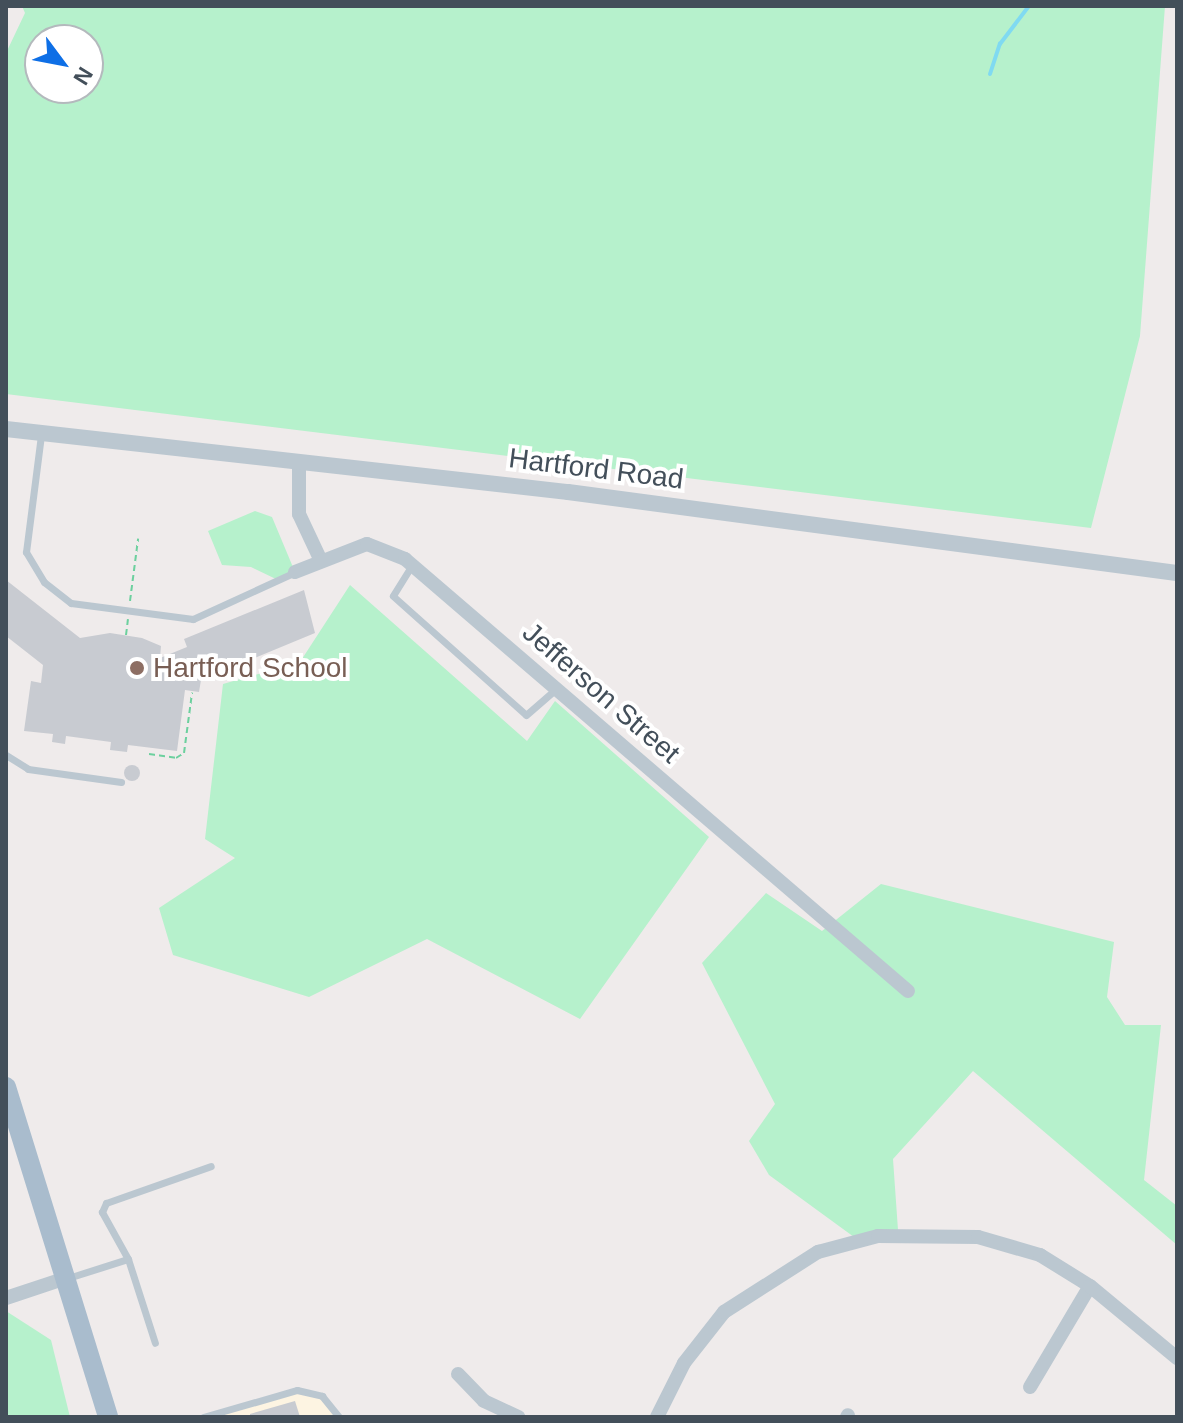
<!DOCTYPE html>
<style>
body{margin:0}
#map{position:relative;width:1183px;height:1423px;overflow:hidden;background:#efebeb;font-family:Helvetica,sans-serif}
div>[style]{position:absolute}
.commercial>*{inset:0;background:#fdf4e2}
.green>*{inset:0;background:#b6f1cc}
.stream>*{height:4px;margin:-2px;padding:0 2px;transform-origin:2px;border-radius:2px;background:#80daf1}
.building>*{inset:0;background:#c8cbd1}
.round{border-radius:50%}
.path>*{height:2px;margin-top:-1px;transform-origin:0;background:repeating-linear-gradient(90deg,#6cd09e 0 6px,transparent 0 10px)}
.service>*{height:7px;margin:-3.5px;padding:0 3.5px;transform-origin:3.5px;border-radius:3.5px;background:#bbc7d0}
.minor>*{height:14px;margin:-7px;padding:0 7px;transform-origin:7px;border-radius:7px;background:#bbc7d0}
.tertiary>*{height:16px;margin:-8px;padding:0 8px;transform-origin:8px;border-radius:8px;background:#bbc7d0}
.primary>*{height:20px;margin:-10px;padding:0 10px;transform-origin:10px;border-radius:10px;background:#a9bccd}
.dots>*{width:22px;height:22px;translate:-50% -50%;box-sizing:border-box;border:4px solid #fff;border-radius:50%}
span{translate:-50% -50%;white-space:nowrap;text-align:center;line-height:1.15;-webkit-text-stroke:8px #fff;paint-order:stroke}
.street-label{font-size:28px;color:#434f5a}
.education-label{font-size:28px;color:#785e54}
.left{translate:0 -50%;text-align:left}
.frame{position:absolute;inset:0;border:8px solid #434f5a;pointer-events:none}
.north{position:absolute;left:24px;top:24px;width:80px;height:80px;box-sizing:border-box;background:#fff;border:2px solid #b4b9bd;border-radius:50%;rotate:122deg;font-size:22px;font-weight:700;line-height:32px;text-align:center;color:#434f5a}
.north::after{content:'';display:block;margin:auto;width:28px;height:36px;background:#0e6fe6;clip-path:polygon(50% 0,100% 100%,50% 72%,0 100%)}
</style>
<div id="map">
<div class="commercial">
<i style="clip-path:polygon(291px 1391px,317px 1394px,339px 1417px,203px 1417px)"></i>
</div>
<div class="green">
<i style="clip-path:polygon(evenodd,22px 6px,1165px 6px,1140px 336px,1091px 528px,6px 394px,6px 53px,25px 13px,22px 6px,40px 40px,88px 40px,88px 88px,40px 88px,40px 40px)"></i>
<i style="clip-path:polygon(255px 511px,272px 517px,295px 572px,278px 580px,251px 567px,222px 565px,208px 531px)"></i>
<i style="clip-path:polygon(350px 585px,527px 741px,555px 701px,709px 837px,580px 1019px,427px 939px,309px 997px,173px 955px,159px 908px,235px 858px,205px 839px,223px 684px,300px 662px)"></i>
<i style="clip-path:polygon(881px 884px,1114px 942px,1107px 997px,1125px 1025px,1161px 1025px,1144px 1180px,1177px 1206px,1177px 1245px,973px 1071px,893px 1159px,898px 1230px,854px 1237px,769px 1175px,749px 1141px,775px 1104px,702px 963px,766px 893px,822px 931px)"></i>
<i style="clip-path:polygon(6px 1311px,51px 1340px,70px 1417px,6px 1417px)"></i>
</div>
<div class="stream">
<i style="left:990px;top:74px;width:32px;rotate:-72deg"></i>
<i style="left:1000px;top:44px;width:48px;rotate:-52.7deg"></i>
</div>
<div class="building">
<i style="clip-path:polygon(6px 580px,80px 638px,110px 633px,142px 638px,161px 646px,160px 658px,187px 647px,184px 639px,304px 590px,315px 633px,201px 680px,199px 692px,185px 690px,177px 751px,128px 745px,127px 752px,110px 750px,111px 742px,66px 736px,65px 744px,52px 742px,53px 734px,24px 731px,31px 681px,41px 683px,43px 665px,6px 636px)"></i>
<i class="round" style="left:124px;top:765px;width:16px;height:16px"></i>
<i style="clip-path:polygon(295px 1401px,300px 1417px,250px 1417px,250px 1414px)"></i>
</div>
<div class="path">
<i style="left:130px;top:601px;width:63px;rotate:-82.6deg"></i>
<i style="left:126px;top:635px;width:16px;rotate:-83deg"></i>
<i style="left:149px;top:754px;width:27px;rotate:8deg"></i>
<i style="left:176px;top:758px;width:9px;rotate:-32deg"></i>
<i style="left:184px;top:753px;width:61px;rotate:-82.4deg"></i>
</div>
<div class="service">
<i style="left:41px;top:435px;width:118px;rotate:97.3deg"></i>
<i style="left:26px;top:552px;width:35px;rotate:59deg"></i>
<i style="left:44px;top:582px;width:34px;rotate:38deg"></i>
<i style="left:71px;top:603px;width:123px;rotate:7.5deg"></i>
<i style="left:193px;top:619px;width:112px;rotate:-24.7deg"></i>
<i style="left:412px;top:565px;width:36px;rotate:122deg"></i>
<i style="left:393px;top:596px;width:178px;rotate:41.8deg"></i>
<i style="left:526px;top:715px;width:40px;rotate:-41deg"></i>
<i style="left:6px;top:755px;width:26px;rotate:32deg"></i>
<i style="left:28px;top:769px;width:94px;rotate:8deg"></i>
<i style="left:128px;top:1259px;width:54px;rotate:-119deg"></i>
<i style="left:102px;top:1212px;width:10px;rotate:-66deg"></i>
<i style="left:106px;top:1203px;width:111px;rotate:-19.4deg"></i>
<i style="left:68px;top:1278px;width:63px;rotate:-17.6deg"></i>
<i style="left:128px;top:1259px;width:88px;rotate:72.2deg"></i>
<i style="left:203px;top:1417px;width:98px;rotate:-16deg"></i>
<i style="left:297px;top:1390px;width:26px;rotate:13deg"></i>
<i style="left:322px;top:1396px;width:27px;rotate:51deg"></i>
</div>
<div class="minor">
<i style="left:299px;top:465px;width:49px;rotate:90deg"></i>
<i style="left:299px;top:514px;width:52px;rotate:64.9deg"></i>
<i style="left:295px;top:572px;width:77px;rotate:-21.3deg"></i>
<i style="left:367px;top:544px;width:41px;rotate:21.5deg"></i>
<i style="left:405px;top:559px;width:663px;rotate:40.66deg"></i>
<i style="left:6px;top:1298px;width:63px;rotate:-18.4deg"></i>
<i style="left:458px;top:1374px;width:37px;rotate:46deg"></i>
<i style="left:484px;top:1401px;width:38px;rotate:25deg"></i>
<i style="left:1030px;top:1387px;width:117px;rotate:-59.3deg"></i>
<i style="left:657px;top:1417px;width:60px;rotate:-63.4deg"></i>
<i style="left:684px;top:1363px;width:65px;rotate:-51.9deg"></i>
<i style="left:724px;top:1312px;width:112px;rotate:-32.6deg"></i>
<i style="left:818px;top:1252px;width:62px;rotate:-14.9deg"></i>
<i style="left:878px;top:1236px;width:100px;rotate:0.6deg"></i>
<i style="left:978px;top:1237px;width:65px;rotate:16.2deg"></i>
<i style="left:1040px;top:1255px;width:59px;rotate:31.8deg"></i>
<i style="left:1090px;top:1286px;width:113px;rotate:39.6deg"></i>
<i style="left:847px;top:1417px;width:2px;rotate:-63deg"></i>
</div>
<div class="tertiary">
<i style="left:6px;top:429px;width:566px;rotate:6.4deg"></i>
<i style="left:568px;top:492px;width:614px;rotate:7.58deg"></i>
</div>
<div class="primary">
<i style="left:6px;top:1087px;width:345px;rotate:72.8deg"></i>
</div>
<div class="dots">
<i style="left:137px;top:668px;background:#8d6e63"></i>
</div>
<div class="street-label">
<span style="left:596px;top:469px;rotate:7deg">Hartford Road</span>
<span style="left:601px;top:693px;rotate:41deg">Jefferson Street</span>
</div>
<div class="education-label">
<span class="left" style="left:153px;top:668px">Hartford School</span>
</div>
<div class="frame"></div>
<div class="north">N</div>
</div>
